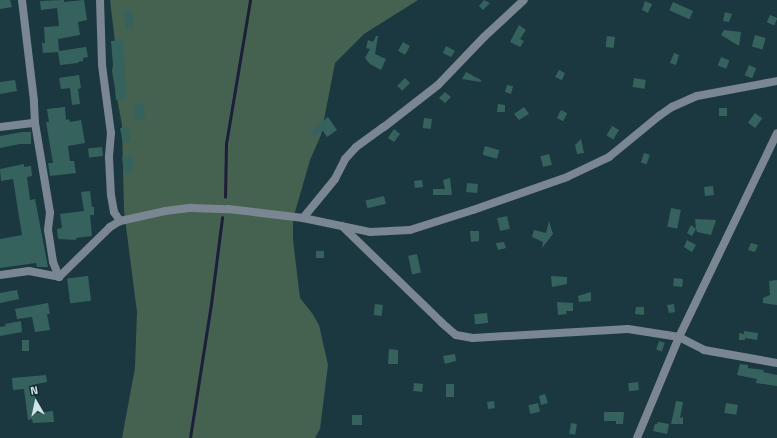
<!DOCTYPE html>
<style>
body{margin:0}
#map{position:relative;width:777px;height:438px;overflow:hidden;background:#1b3840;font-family:"Titillium Web",sans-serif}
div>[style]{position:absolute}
.green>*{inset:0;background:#456150}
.stream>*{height:2.5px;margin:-1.25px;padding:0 1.25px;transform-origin:1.25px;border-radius:1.25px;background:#1c1f39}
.building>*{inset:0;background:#36625e;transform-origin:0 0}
.minor>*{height:8px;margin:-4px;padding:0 4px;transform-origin:4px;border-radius:4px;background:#7a8691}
span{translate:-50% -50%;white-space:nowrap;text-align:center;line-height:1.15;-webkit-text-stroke:3px #112e36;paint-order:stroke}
.north{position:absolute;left:16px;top:382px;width:40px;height:40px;-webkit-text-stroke:3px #112e36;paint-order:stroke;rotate:351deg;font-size:11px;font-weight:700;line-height:16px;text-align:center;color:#d2e3e8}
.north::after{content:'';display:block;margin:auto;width:14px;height:18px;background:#d2e3e8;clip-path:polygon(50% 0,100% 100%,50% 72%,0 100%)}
</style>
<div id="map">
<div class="green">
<i style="clip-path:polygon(110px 0,418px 0,364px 34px,335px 63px,321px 135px,310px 160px,293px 219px,293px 240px,300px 298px,312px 313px,319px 325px,328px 365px,320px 429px,315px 438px,122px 438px,135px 368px,137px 312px,124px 211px,122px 125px,112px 71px,116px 50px)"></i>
</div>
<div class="stream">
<i style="left:225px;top:197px;width:53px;rotate:-88.9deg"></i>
<i style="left:226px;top:144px;width:146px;rotate:-80.5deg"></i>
<i style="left:190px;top:438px;width:136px;rotate:-81.1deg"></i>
<i style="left:211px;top:304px;width:87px;rotate:-82.7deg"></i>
</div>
<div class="building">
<i style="clip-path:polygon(0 0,10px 0,12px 7px,0 9px)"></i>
<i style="clip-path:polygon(64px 0,64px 2px,84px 0,87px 20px,78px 22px,80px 35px,58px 39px,59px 51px,86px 47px,88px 57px,83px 58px,83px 61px,78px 62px,78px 63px,60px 65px,58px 52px,43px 53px,42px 43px,45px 43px,44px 27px,59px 26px,57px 8px,41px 10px,40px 1px)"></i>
<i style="clip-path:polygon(484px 0,490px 3px,483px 10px,479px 6px)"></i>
<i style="clip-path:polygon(645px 1px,652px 4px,648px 13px,642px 10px)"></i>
<i style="left:673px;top:2px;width:22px;height:9px;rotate:24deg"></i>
<i style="left:131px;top:10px;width:18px;height:8px;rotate:81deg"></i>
<i style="clip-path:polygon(725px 12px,732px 14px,729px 22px,723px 21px)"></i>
<i style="left:770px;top:15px;width:8px;height:8px;rotate:23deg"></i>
<i style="clip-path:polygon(519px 25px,526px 30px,520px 39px,524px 41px,520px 47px,510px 42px)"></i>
<i style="clip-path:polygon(724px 30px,741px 32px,739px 46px,721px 35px)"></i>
<i style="left:755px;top:35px;width:11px;height:12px;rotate:15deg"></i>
<i style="clip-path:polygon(376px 36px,378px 36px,375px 54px,386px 59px,381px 70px,370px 64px,365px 58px,370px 49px,366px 48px,368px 40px,373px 42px)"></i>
<i style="left:607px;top:36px;width:8px;height:11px;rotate:7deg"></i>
<i style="clip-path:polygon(123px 40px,126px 99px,116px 100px,111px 41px)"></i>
<i style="left:403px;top:42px;width:8px;height:10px;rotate:30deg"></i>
<i style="clip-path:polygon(446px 46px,455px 51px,451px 57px,443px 53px)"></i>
<i style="clip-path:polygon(674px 53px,679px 55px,676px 65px,670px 63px)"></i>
<i style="left:721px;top:57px;width:9px;height:9px;rotate:21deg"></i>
<i style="left:749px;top:65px;width:8px;height:11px;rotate:23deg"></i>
<i style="clip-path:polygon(559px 70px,565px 73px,562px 80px,555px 77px)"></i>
<i style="clip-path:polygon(466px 72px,481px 80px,481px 82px,462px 79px)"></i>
<i style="clip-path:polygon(79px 75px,81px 88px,78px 89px,80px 104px,72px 105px,70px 88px,61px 89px,59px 78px)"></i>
<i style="left:405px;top:78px;width:7px;height:11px;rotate:45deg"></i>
<i style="left:634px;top:78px;width:12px;height:9px;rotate:9deg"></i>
<i style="clip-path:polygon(15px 80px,17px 91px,0 94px,0 82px)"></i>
<i style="clip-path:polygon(507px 85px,513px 86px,511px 94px,505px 92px)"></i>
<i style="clip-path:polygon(445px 92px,451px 97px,445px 103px,439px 98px)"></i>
<i style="left:144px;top:104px;width:15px;height:10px;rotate:86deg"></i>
<i style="clip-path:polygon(498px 104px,505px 105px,505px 112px,497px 112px)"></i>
<i style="clip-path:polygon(65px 107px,66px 120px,69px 119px,70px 122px,81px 120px,85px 143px,68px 146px,70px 161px,74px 161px,76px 173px,50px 176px,48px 163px,53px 163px,46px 122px,49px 122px,47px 109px)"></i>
<i style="clip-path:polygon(524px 107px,529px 114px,519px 120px,514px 114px)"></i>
<i style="left:719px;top:108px;width:8px;height:8px"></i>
<i style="left:561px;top:110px;width:7px;height:9px;rotate:27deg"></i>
<i style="left:755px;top:113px;width:9px;height:12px;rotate:36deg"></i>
<i style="clip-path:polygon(328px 117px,337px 130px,327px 137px,323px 131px,314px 136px,311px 131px)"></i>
<i style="left:424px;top:118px;width:8px;height:10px;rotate:7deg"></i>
<i style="left:612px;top:126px;width:8px;height:11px;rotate:30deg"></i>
<i style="clip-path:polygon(129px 127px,131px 141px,123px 143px,120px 128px)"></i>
<i style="clip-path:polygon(394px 129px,400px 134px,394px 142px,388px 138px)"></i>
<i style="clip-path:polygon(22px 132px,31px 132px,31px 144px,20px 144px,0 148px,0 136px)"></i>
<i style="clip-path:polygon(581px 139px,584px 153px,577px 154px,575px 145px)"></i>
<i style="left:485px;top:146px;width:15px;height:9px;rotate:16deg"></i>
<i style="left:102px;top:147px;width:9px;height:14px;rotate:84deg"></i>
<i style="left:644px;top:153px;width:6px;height:10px;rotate:18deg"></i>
<i style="left:549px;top:154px;width:11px;height:9px;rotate:75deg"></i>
<i style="left:131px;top:156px;width:16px;height:9px;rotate:83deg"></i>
<i style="clip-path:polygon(24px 164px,24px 167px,31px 166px,32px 176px,27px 177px,30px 200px,35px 199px,48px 267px,37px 267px,36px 263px,0 268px,0 239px,22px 235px,13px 179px,1px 181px,0 169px)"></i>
<i style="clip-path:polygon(450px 178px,452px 195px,433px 195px,433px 189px,445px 189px,443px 180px)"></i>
<i style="left:422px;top:180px;width:7px;height:8px;rotate:82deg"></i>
<i style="left:467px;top:183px;width:11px;height:9px;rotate:5deg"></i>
<i style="left:713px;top:186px;width:9px;height:9px;rotate:84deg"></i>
<i style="clip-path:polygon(90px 191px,92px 207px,94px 207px,94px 215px,90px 215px,92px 236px,76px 238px,76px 240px,58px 239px,57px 229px,62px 228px,60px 214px,84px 211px,81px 192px)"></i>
<i style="left:384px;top:196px;width:8px;height:19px;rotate:76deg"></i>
<i style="left:671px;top:208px;width:10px;height:19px;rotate:11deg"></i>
<i style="left:507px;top:216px;width:13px;height:10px;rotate:77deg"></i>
<i style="clip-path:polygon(695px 219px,716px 220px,711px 235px,697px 232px,696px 229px,692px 236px,687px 233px,691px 225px,696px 229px)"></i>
<i style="clip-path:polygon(549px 221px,553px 234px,542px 248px,543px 242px,532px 237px,534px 230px,546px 233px)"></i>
<i style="clip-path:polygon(470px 231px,479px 231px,479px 241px,471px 242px)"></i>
<i style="clip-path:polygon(687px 240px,696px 245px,692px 252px,684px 247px)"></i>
<i style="clip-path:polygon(504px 242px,506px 248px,498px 250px,496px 243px)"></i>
<i style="clip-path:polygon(751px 243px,758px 245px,755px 252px,748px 250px)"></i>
<i style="left:316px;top:251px;width:8px;height:7px"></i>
<i style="left:417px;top:254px;width:19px;height:9px;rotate:78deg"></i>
<i style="left:88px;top:276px;width:25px;height:21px;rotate:83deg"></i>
<i style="clip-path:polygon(551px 276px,567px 277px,567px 284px,552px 287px)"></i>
<i style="left:674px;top:278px;width:9px;height:8px;rotate:6deg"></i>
<i style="clip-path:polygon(777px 280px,777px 305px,763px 303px,763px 298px,770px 295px,769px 281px)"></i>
<i style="clip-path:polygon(17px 290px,19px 299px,0 303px,0 293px)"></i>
<i style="clip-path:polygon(591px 292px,591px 301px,579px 302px,578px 296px)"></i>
<i style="clip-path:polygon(557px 302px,573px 303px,573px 311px,566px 311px,567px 314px,558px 315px)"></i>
<i style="clip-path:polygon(48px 303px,50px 314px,47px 314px,50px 330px,35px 332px,32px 317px,17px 319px,15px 309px)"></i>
<i style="left:375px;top:304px;width:8px;height:11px;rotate:7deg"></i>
<i style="clip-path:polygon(674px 304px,675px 312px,669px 313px,667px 305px)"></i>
<i style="clip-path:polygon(636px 307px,644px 307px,644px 315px,635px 314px)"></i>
<i style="left:487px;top:313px;width:10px;height:13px;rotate:84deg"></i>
<i style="clip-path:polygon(21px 321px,22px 332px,0 336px,0 327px,6px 326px,5px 324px)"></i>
<i style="clip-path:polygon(744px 331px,758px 333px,757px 340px,745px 338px,745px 340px,739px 340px,739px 333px,744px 334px)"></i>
<i style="left:22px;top:340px;width:7px;height:11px"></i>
<i style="left:659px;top:341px;width:6px;height:9px;rotate:18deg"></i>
<i style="clip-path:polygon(389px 349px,398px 350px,398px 364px,388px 364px)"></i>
<i style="clip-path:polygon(455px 354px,456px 361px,445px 364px,443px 356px)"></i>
<i style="clip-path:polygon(740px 364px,748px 365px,748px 368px,764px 370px,763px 372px,777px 375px,777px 386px,756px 383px,757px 379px,737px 375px)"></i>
<i style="clip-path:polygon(46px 375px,47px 382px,32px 385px,33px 396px,35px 396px,37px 413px,53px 411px,54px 422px,33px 423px,32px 419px,28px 420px,24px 389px,13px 390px,12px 378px)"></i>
<i style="left:638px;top:382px;width:8px;height:10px;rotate:83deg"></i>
<i style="left:414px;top:383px;width:9px;height:8px;rotate:6deg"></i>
<i style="left:446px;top:384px;width:8px;height:13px"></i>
<i style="clip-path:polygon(545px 394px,548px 403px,541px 405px,539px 396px)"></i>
<i style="left:494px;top:401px;width:7px;height:7px;rotate:82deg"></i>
<i style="clip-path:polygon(676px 401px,683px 402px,680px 418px,683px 417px,683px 424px,671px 424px)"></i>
<i style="left:538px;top:403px;width:9px;height:10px;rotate:77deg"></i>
<i style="left:726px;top:403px;width:12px;height:10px;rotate:9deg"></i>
<i style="clip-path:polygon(604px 412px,624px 412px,623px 424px,616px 424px,616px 421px,604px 421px)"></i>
<i style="left:352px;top:415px;width:10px;height:10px"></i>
<i style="clip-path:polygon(658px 422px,669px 424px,667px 434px,653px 431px,655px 424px,657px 424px)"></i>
<i style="left:571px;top:423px;width:6px;height:11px;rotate:9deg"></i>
</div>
<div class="minor">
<i style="left:100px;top:0;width:65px;rotate:88.2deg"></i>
<i style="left:102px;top:65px;width:69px;rotate:82.5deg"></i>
<i style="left:111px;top:133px;width:25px;rotate:95deg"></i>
<i style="left:109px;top:158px;width:37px;rotate:87deg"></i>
<i style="left:111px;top:195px;width:17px;rotate:80deg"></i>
<i style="left:114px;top:212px;width:11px;rotate:56deg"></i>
<i style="left:35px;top:123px;width:91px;rotate:80.5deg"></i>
<i style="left:50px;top:213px;width:17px;rotate:97deg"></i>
<i style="left:48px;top:230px;width:32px;rotate:81deg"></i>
<i style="left:53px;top:262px;width:16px;rotate:68deg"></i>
<i style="left:0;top:127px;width:35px;rotate:-7deg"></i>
<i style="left:35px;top:123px;width:22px;rotate:-93deg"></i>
<i style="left:34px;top:101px;width:102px;rotate:-96.8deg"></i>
<i style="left:303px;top:218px;width:50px;rotate:-50.6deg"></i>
<i style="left:335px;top:179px;width:22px;rotate:-63deg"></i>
<i style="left:345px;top:159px;width:16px;rotate:-47deg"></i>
<i style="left:356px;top:147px;width:34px;rotate:-36deg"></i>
<i style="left:384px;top:127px;width:68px;rotate:-37.9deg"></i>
<i style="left:438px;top:85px;width:66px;rotate:-46.2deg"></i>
<i style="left:484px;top:37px;width:54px;rotate:-42.8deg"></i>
<i style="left:342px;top:226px;width:139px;rotate:44.1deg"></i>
<i style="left:442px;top:323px;width:18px;rotate:41deg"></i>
<i style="left:456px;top:335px;width:17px;rotate:10deg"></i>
<i style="left:473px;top:338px;width:155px;rotate:-3.3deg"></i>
<i style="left:628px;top:329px;width:52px;rotate:8.9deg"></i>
<i style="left:679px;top:337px;width:28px;rotate:27deg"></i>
<i style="left:704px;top:350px;width:74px;rotate:10.1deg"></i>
<i style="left:0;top:275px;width:29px;rotate:-8deg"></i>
<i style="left:29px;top:271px;width:31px;rotate:11deg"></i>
<i style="left:59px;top:277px;width:71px;rotate:-44.4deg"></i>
<i style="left:110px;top:227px;width:12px;rotate:-31deg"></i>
<i style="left:120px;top:221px;width:46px;rotate:-12.5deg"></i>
<i style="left:165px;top:211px;width:26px;rotate:-7deg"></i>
<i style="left:191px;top:208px;width:37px;rotate:2deg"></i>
<i style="left:228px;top:209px;width:76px;rotate:6.8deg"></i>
<i style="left:303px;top:218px;width:68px;rotate:11.8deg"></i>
<i style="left:370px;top:232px;width:40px;rotate:-2.9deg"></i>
<i style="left:410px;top:230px;width:66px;rotate:-17.6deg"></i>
<i style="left:473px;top:210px;width:100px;rotate:-19.3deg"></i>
<i style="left:567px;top:177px;width:47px;rotate:-25.5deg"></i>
<i style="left:609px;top:157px;width:65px;rotate:-39.4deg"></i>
<i style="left:659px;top:116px;width:16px;rotate:-35deg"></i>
<i style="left:672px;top:107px;width:27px;rotate:-24deg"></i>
<i style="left:697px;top:96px;width:81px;rotate:-10.6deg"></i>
<i style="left:637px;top:438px;width:109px;rotate:-67.4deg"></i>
<i style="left:679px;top:337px;width:226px;rotate:-64.3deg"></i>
</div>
<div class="north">N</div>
</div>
